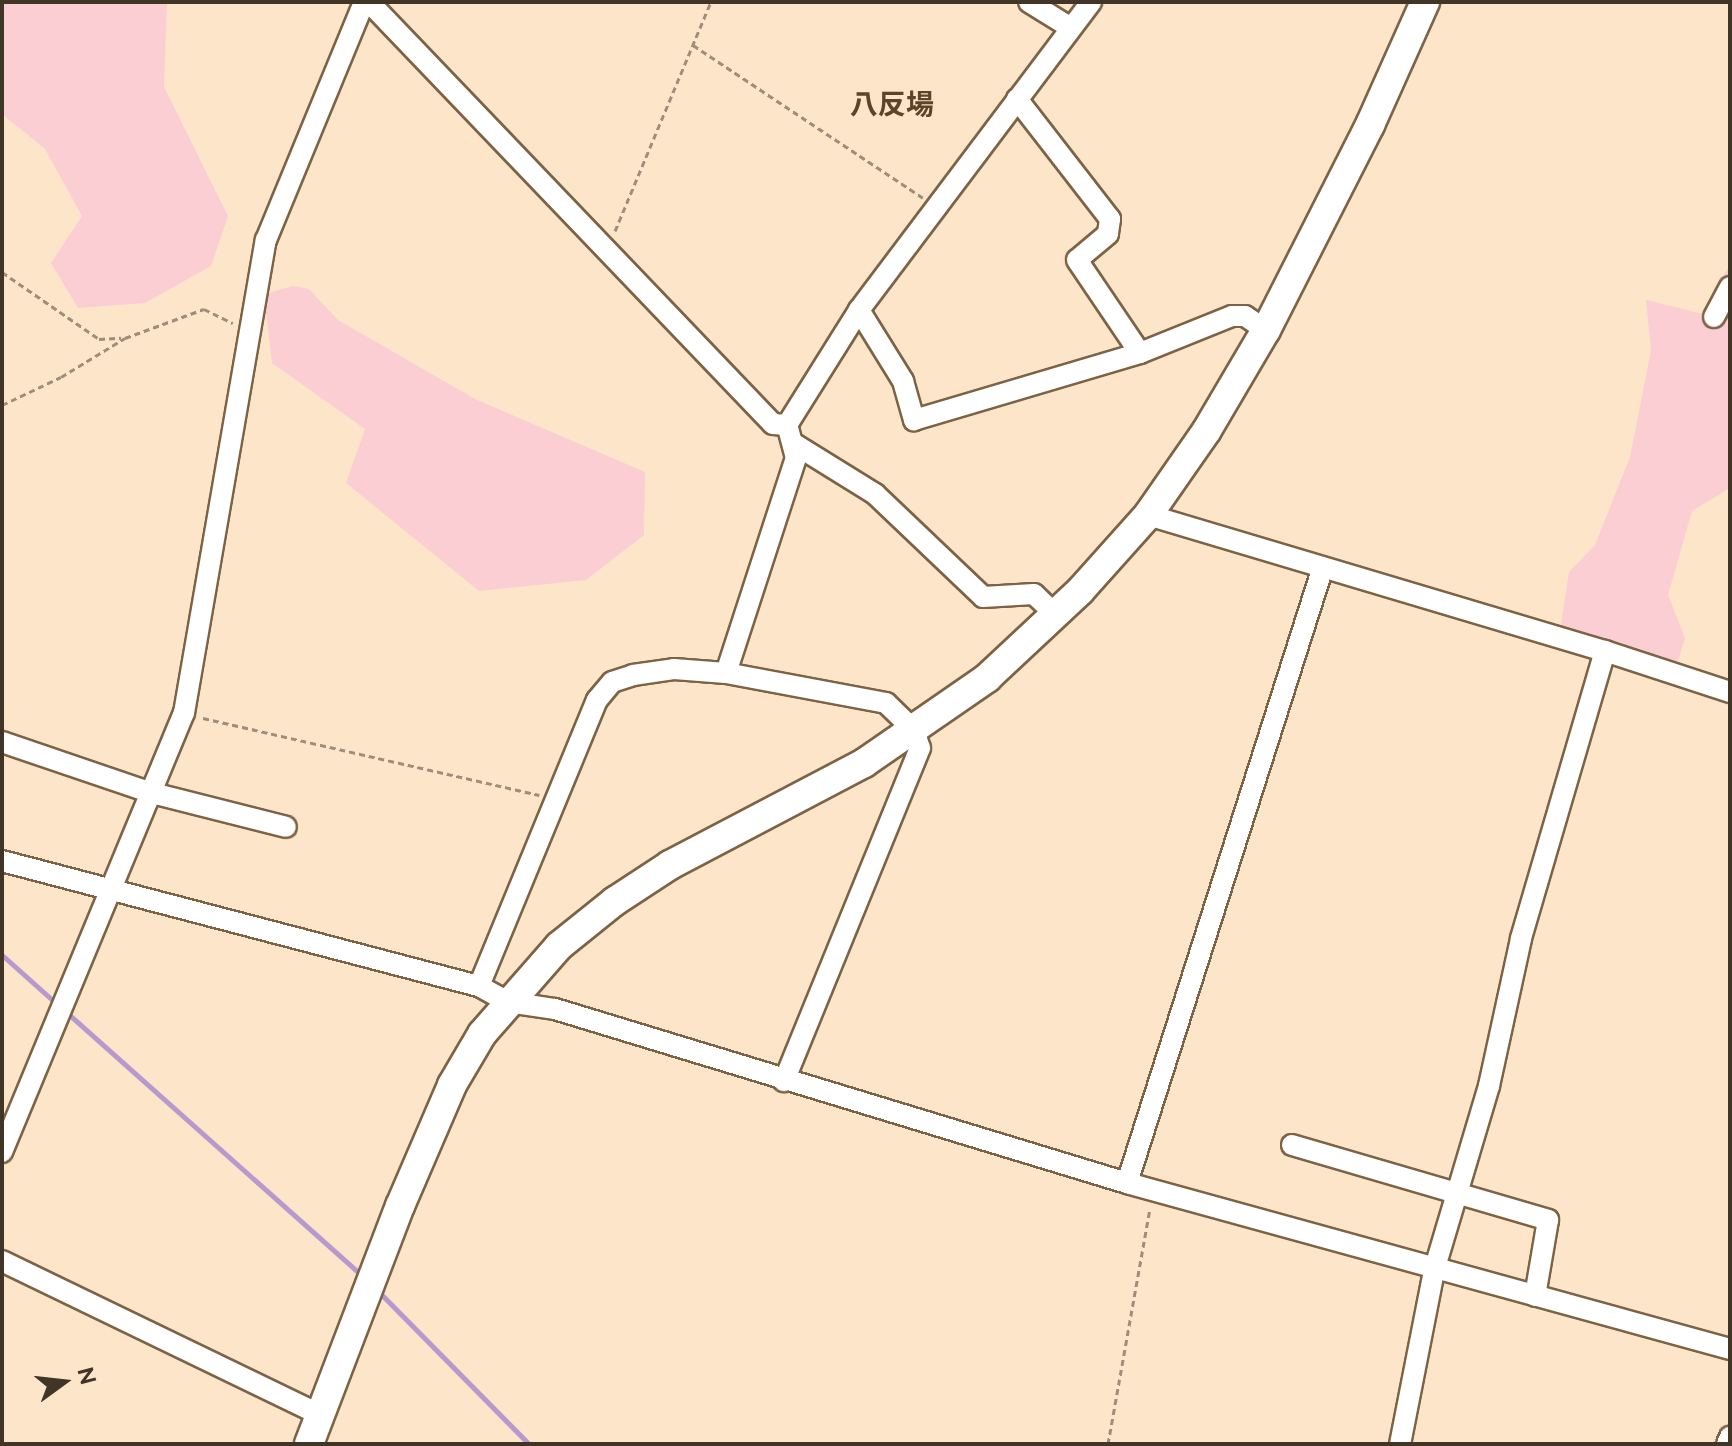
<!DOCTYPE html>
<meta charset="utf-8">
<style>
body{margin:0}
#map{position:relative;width:1732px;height:1446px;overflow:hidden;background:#fde5ca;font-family:Raleway,"Noto Sans JP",sans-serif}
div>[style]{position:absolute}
.green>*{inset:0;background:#faced3}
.stream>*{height:5px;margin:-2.5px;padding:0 2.5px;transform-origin:2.5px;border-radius:2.5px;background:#b799cd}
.path>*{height:3px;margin-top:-1.5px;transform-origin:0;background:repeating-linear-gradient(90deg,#9f8d79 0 6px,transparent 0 10px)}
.roads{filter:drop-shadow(2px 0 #7d6345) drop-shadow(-2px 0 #7d6345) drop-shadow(0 2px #7d6345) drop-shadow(0 -2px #7d6345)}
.street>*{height:20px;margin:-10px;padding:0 10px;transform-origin:10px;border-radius:10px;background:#fff}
.secondary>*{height:28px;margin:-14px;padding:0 14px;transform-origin:14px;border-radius:14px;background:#fff}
span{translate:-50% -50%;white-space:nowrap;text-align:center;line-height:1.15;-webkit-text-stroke:6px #fde5ca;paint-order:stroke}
.neighbourhood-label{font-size:28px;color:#5c4426;font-weight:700}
.frame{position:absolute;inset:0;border:4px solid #413528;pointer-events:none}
.north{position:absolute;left:24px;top:1342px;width:80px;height:80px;-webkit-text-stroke:6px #fde5ca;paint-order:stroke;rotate:75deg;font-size:22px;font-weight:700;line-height:32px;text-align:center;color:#413528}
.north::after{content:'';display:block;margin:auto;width:28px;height:36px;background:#413528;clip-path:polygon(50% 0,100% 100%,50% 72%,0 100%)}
</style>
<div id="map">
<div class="green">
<i style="clip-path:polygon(2px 2px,167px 2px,164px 87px,228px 216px,211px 266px,145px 303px,78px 308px,51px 263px,82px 216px,45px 149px,2px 114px)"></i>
<i style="clip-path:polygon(1730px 264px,1730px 488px,1692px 511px,1668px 595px,1685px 638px,1678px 661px,1657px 662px,1617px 644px,1560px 631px,1569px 572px,1595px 545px,1630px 457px,1651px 350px,1646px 300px,1703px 314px)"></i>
<i style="clip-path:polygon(293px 286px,309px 289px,338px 320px,475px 399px,645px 472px,644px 535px,586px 580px,479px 591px,346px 483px,365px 429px,272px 363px,264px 294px)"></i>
</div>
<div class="stream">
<i style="left:2px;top:955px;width:75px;rotate:41.8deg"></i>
<i style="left:65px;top:1011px;width:398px;rotate:41.7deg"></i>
<i style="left:378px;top:1291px;width:215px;rotate:45.4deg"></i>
</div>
<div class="path">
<i style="left:693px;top:45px;width:276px;rotate:33.6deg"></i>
<i style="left:615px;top:231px;width:248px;rotate:-67.3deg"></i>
<i style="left:2px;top:272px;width:118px;rotate:34.6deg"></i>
<i style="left:99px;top:339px;width:22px;rotate:-3deg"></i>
<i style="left:2px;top:405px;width:65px;rotate:-25.4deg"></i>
<i style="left:61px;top:377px;width:75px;rotate:-31.4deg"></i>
<i style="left:125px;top:338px;width:84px;rotate:-20.2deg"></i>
<i style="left:204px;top:309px;width:32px;rotate:26deg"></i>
<i style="left:203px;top:718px;width:345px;rotate:12.9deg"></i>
<i style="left:1108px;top:1444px;width:240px;rotate:-79.9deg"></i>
</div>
<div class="roads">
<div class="street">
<i style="left:369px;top:2px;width:584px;rotate:46.25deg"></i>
<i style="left:773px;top:424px;width:14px;rotate:4deg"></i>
<i style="left:1029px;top:2px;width:49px;rotate:31.8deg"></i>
<i style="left:1017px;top:99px;width:152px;rotate:52.2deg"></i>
<i style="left:1110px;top:219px;width:15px;rotate:98deg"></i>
<i style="left:1108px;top:234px;width:40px;rotate:140deg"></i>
<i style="left:1077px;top:260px;width:112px;rotate:55.9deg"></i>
<i style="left:859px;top:310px;width:84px;rotate:58.2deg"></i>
<i style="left:903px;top:381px;width:41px;rotate:74.2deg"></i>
<i style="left:914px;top:420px;width:236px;rotate:-16.5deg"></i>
<i style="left:1140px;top:353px;width:99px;rotate:-21.9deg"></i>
<i style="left:1232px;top:316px;width:13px"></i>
<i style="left:1245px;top:316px;width:25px;rotate:34deg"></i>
<i style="left:1714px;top:317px;width:34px;rotate:-62deg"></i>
<i style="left:787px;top:425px;width:136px;rotate:-57.9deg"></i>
<i style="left:859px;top:310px;width:386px;rotate:-53deg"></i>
<i style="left:796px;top:445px;width:93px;rotate:31.8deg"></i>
<i style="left:875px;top:494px;width:149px;rotate:43.6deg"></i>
<i style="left:983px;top:597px;width:51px;rotate:-3.4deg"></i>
<i style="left:1034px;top:594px;width:30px;rotate:44deg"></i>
<i style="left:1148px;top:515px;width:477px;rotate:16.6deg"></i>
<i style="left:1605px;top:651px;width:300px;rotate:106.3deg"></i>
<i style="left:1521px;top:939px;width:150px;rotate:102.3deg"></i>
<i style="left:1489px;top:1086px;width:193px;rotate:106.6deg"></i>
<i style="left:1434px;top:1271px;width:176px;rotate:101.1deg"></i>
<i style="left:1605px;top:651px;width:132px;rotate:18.2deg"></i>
<i style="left:726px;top:673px;width:163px;rotate:10.6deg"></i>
<i style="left:886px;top:703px;width:39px;rotate:44deg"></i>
<i style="left:914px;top:730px;width:19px;rotate:72deg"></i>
<i style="left:920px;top:748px;width:360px;rotate:112.2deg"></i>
<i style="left:2px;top:742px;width:158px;rotate:18.8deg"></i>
<i style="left:152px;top:793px;width:138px;rotate:14.2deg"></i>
<i style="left:2px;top:861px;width:493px;rotate:14.7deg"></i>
<i style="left:479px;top:986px;width:33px;rotate:29deg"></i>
<i style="left:508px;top:1002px;width:48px;rotate:8.5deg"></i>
<i style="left:555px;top:1009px;width:598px;rotate:16.92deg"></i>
<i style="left:1127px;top:1183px;width:625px;rotate:15.39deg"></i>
<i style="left:479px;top:986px;width:309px;rotate:-67.6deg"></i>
<i style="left:597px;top:700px;width:23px;rotate:-50deg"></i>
<i style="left:612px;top:682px;width:22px;rotate:-18deg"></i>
<i style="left:633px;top:675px;width:41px;rotate:-8.3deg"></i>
<i style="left:674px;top:669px;width:52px;rotate:4.4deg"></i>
<i style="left:726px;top:673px;width:226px;rotate:-72deg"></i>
<i style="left:796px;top:458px;width:34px;rotate:-105deg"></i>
<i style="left:1292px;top:1145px;width:267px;rotate:16.3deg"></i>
<i style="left:1548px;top:1220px;width:77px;rotate:99.7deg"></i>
<i style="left:2px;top:1152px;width:475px;rotate:-67.5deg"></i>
<i style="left:184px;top:713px;width:480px;rotate:-80.2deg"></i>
<i style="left:266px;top:240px;width:257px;rotate:-67.6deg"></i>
<i style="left:1127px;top:1183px;width:646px;rotate:-72.35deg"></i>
<i style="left:2px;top:1261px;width:353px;rotate:25.8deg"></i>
<i style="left:1727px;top:1444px;width:8px;rotate:-67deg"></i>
</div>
<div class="secondary">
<i style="left:309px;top:1444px;width:255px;rotate:-69.1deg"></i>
<i style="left:400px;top:1206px;width:132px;rotate:-66.7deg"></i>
<i style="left:452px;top:1085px;width:59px;rotate:-59.5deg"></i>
<i style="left:482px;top:1034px;width:117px;rotate:-48.8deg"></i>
<i style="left:559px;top:946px;width:72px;rotate:-38.8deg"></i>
<i style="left:615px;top:901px;width:66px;rotate:-33.2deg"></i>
<i style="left:670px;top:865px;width:219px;rotate:-27.7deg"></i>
<i style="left:864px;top:763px;width:150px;rotate:-34.6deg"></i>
<i style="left:987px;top:678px;width:127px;rotate:-43.1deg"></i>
<i style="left:1080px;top:591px;width:102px;rotate:-48.2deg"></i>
<i style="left:1148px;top:515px;width:103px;rotate:-55.2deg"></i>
<i style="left:1207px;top:430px;width:116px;rotate:-59.5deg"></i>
<i style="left:1266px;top:330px;width:230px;rotate:-63.1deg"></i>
<i style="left:1370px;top:125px;width:135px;rotate:-65.9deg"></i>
</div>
</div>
<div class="neighbourhood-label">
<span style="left:892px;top:105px">八反場</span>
</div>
<div class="frame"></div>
<div class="north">N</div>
</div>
